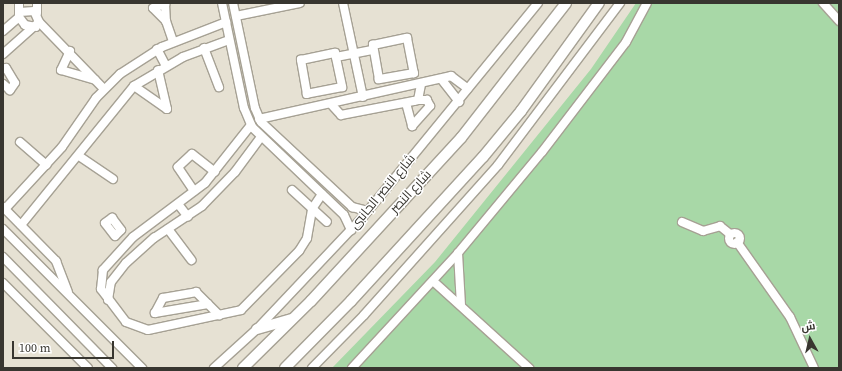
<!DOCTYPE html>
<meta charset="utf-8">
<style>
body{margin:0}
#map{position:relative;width:842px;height:371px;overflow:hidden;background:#e6e1d3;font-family:"Source Serif 4",Cairo,serif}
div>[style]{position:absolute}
.green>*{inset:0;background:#a8d8a7}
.roads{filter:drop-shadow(1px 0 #a6a194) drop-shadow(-1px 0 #a6a194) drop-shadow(0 1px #a6a194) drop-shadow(0 -1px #a6a194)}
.minor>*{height:8px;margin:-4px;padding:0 4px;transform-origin:4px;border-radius:4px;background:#fff}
.minor>.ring{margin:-4px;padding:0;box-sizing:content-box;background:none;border:8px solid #fff;border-radius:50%}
.major>*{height:10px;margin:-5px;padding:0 5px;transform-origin:5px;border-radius:5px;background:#fff}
span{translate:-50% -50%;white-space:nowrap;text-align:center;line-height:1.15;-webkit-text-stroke:3px #fff;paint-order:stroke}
.street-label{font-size:13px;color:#383630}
.frame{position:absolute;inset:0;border:4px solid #383630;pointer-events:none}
.north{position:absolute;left:790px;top:319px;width:40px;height:40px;-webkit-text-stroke:3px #fff;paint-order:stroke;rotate:352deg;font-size:11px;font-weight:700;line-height:16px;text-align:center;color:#383630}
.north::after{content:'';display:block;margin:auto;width:14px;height:18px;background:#383630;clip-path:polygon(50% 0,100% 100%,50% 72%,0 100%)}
.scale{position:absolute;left:12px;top:341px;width:102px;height:18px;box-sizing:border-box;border:2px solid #383630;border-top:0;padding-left:5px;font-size:12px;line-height:14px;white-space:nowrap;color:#383630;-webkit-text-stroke:3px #fff;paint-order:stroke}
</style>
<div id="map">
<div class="green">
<i style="clip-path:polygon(636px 3px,839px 3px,839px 368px,332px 368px,435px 262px,591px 69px)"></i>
</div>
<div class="roads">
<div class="minor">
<i style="left:37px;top:3px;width:10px;rotate:90deg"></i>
<i style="left:222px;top:3px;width:107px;rotate:78.2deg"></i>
<i style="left:244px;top:108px;width:21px;rotate:67deg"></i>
<i style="left:252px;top:127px;width:127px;rotate:43.7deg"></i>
<i style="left:344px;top:215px;width:17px;rotate:65deg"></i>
<i style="left:233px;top:3px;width:107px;rotate:78.2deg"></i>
<i style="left:255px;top:108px;width:15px;rotate:67deg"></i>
<i style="left:261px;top:122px;width:125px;rotate:43deg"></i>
<i style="left:352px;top:207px;width:16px;rotate:14deg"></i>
<i style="left:343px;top:3px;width:96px;rotate:78deg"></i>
<i style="left:823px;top:3px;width:24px;rotate:48deg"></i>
<i style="left:236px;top:16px;width:65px;rotate:-11.5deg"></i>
<i style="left:19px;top:17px;width:10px;rotate:53deg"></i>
<i style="left:25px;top:25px;width:11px;rotate:10deg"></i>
<i style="left:166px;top:21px;width:18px;rotate:-135deg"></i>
<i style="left:153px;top:8px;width:13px;rotate:-18deg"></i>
<i style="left:165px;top:4px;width:17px;rotate:87deg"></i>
<i style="left:166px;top:21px;width:21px;rotate:71deg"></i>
<i style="left:39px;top:22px;width:93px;rotate:45.9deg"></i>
<i style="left:3px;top:31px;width:21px;rotate:-41deg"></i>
<i style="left:19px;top:17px;width:14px;rotate:-90deg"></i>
<i style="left:407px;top:38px;width:36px;rotate:79deg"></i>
<i style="left:414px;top:73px;width:36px;rotate:170deg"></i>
<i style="left:379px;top:79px;width:35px;rotate:-100deg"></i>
<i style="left:373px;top:45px;width:35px;rotate:-12deg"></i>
<i style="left:204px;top:48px;width:42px;rotate:69deg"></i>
<i style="left:157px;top:49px;width:19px;rotate:62deg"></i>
<i style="left:70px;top:51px;width:21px;rotate:115deg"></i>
<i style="left:61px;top:70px;width:35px;rotate:16deg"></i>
<i style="left:335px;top:53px;width:35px;rotate:78deg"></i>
<i style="left:342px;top:87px;width:36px;rotate:169deg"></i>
<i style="left:307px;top:94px;width:35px;rotate:-100deg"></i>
<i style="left:301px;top:60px;width:35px;rotate:-12deg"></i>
<i style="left:3px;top:54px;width:48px;rotate:-41.6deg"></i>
<i style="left:39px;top:22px;width:12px;rotate:-114deg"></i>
<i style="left:34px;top:11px;width:14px;rotate:176deg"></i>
<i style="left:336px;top:57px;width:38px;rotate:-11deg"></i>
<i style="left:3px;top:69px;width:3px;rotate:-18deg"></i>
<i style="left:6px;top:68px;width:17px;rotate:59deg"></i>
<i style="left:15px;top:83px;width:9px;rotate:126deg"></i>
<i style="left:10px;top:90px;width:9px;rotate:-139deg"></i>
<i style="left:442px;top:80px;width:28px;rotate:52deg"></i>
<i style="left:134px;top:86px;width:40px;rotate:34.9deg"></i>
<i style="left:167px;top:109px;width:40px;rotate:-103deg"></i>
<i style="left:406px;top:103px;width:24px;rotate:75deg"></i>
<i style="left:412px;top:126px;width:27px;rotate:-48deg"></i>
<i style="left:430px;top:106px;width:7px;rotate:-117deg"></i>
<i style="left:427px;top:100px;width:9px;rotate:180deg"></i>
<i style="left:331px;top:104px;width:15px;rotate:48deg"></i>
<i style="left:341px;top:115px;width:74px;rotate:-10.9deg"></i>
<i style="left:414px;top:101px;width:4px;rotate:-14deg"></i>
<i style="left:418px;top:100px;width:15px;rotate:-79deg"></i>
<i style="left:259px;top:119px;width:197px;rotate:-12.6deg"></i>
<i style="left:451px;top:76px;width:21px;rotate:37deg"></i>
<i style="left:251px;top:125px;width:74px;rotate:128.4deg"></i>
<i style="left:205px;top:183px;width:90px;rotate:143.1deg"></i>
<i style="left:133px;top:237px;width:45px;rotate:132.3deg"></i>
<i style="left:103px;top:270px;width:19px;rotate:96deg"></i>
<i style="left:101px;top:289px;width:41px;rotate:52.9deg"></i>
<i style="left:126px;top:322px;width:23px;rotate:20deg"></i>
<i style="left:148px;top:330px;width:95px;rotate:-12.1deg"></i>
<i style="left:241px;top:310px;width:83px;rotate:-45.5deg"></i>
<i style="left:299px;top:251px;width:15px;rotate:-58deg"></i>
<i style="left:307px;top:238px;width:29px;rotate:-80deg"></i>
<i style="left:312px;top:209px;width:18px;rotate:-56deg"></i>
<i style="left:20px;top:142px;width:35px;rotate:41deg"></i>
<i style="left:79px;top:156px;width:41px;rotate:34.1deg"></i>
<i style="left:292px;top:190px;width:47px;rotate:42.4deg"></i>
<i style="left:194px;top:191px;width:29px;rotate:-124deg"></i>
<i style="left:178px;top:167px;width:19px;rotate:-43deg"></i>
<i style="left:192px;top:154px;width:29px;rotate:38deg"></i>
<i style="left:178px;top:204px;width:16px;rotate:52deg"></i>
<i style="left:3px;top:207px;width:76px;rotate:45.5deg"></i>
<i style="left:56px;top:261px;width:33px;rotate:69deg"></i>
<i style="left:5px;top:209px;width:84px;rotate:-47.4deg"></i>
<i style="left:62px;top:147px;width:60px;rotate:-55.2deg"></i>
<i style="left:96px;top:98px;width:34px;rotate:-45deg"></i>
<i style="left:120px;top:74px;width:50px;rotate:-32.7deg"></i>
<i style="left:162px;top:47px;width:69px;rotate:-21.3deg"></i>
<i style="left:112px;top:218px;width:15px;rotate:53deg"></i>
<i style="left:121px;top:230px;width:8px;rotate:135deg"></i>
<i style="left:115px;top:236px;width:16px;rotate:-128deg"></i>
<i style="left:105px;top:223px;width:9px;rotate:-36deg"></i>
<i style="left:682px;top:222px;width:23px;rotate:23deg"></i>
<i style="left:703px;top:231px;width:18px;rotate:-16deg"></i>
<i style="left:720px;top:226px;width:13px;rotate:39deg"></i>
<i style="left:21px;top:225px;width:179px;rotate:-50.9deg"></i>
<i style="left:134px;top:86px;width:57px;rotate:-30.6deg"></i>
<i style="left:183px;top:57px;width:49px;rotate:-20.3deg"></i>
<i style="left:3px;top:229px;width:197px;rotate:45deg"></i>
<i style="left:168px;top:229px;width:39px;rotate:53deg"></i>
<i class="ring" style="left:728.5px;top:232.5px;width:3px;height:3px"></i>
<i style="left:737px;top:242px;width:92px;rotate:54.8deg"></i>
<i style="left:790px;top:317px;width:56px;rotate:64.8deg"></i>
<i style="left:458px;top:253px;width:52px;rotate:86.7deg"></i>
<i style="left:3px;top:257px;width:156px;rotate:45.5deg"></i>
<i style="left:433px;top:281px;width:130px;rotate:42.2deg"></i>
<i style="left:3px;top:283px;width:120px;rotate:45deg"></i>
<i style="left:108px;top:300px;width:18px;rotate:-81deg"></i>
<i style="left:111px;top:282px;width:24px;rotate:-52deg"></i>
<i style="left:126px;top:263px;width:38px;rotate:-42deg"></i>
<i style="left:154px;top:238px;width:58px;rotate:-33.7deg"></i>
<i style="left:202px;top:206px;width:47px;rotate:-45.9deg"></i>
<i style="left:235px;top:172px;width:44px;rotate:-53.4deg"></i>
<i style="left:208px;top:304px;width:54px;rotate:170.4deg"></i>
<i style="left:155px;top:313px;width:17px;rotate:-62deg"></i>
<i style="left:163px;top:298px;width:34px;rotate:-10deg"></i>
<i style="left:196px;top:292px;width:33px;rotate:45deg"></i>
<i style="left:214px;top:368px;width:58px;rotate:-42.2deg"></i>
<i style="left:257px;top:329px;width:153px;rotate:-46.6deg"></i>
<i style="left:362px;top:218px;width:278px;rotate:-50.7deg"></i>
<i style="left:312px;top:368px;width:74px;rotate:-45.5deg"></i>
<i style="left:364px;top:315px;width:201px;rotate:-48.2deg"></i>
<i style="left:498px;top:165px;width:203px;rotate:-53deg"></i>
<i style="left:352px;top:368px;width:156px;rotate:-47.3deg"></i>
<i style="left:458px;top:253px;width:131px;rotate:-50.3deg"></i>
<i style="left:542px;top:152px;width:138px;rotate:-52.6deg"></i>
<i style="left:626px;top:42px;width:44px;rotate:-61.7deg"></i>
</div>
<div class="major">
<i style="left:257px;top:329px;width:35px;rotate:-16deg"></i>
<i style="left:243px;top:368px;width:95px;rotate:-44.6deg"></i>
<i style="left:311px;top:301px;width:222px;rotate:-47.4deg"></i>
<i style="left:461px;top:138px;width:171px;rotate:-52.1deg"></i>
<i style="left:285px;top:368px;width:94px;rotate:-45.4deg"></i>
<i style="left:351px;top:301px;width:195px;rotate:-47.5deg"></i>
<i style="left:483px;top:157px;width:60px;rotate:-50.4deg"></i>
<i style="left:521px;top:111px;width:133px;rotate:-54.2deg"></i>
</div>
</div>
<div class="street-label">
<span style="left:383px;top:192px;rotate:-50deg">شارع النصر الجانبى</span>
<span style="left:411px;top:192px;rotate:-47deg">شارع النصر</span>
</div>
<div class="frame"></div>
<div class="north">ش</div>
<div class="scale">100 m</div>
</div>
